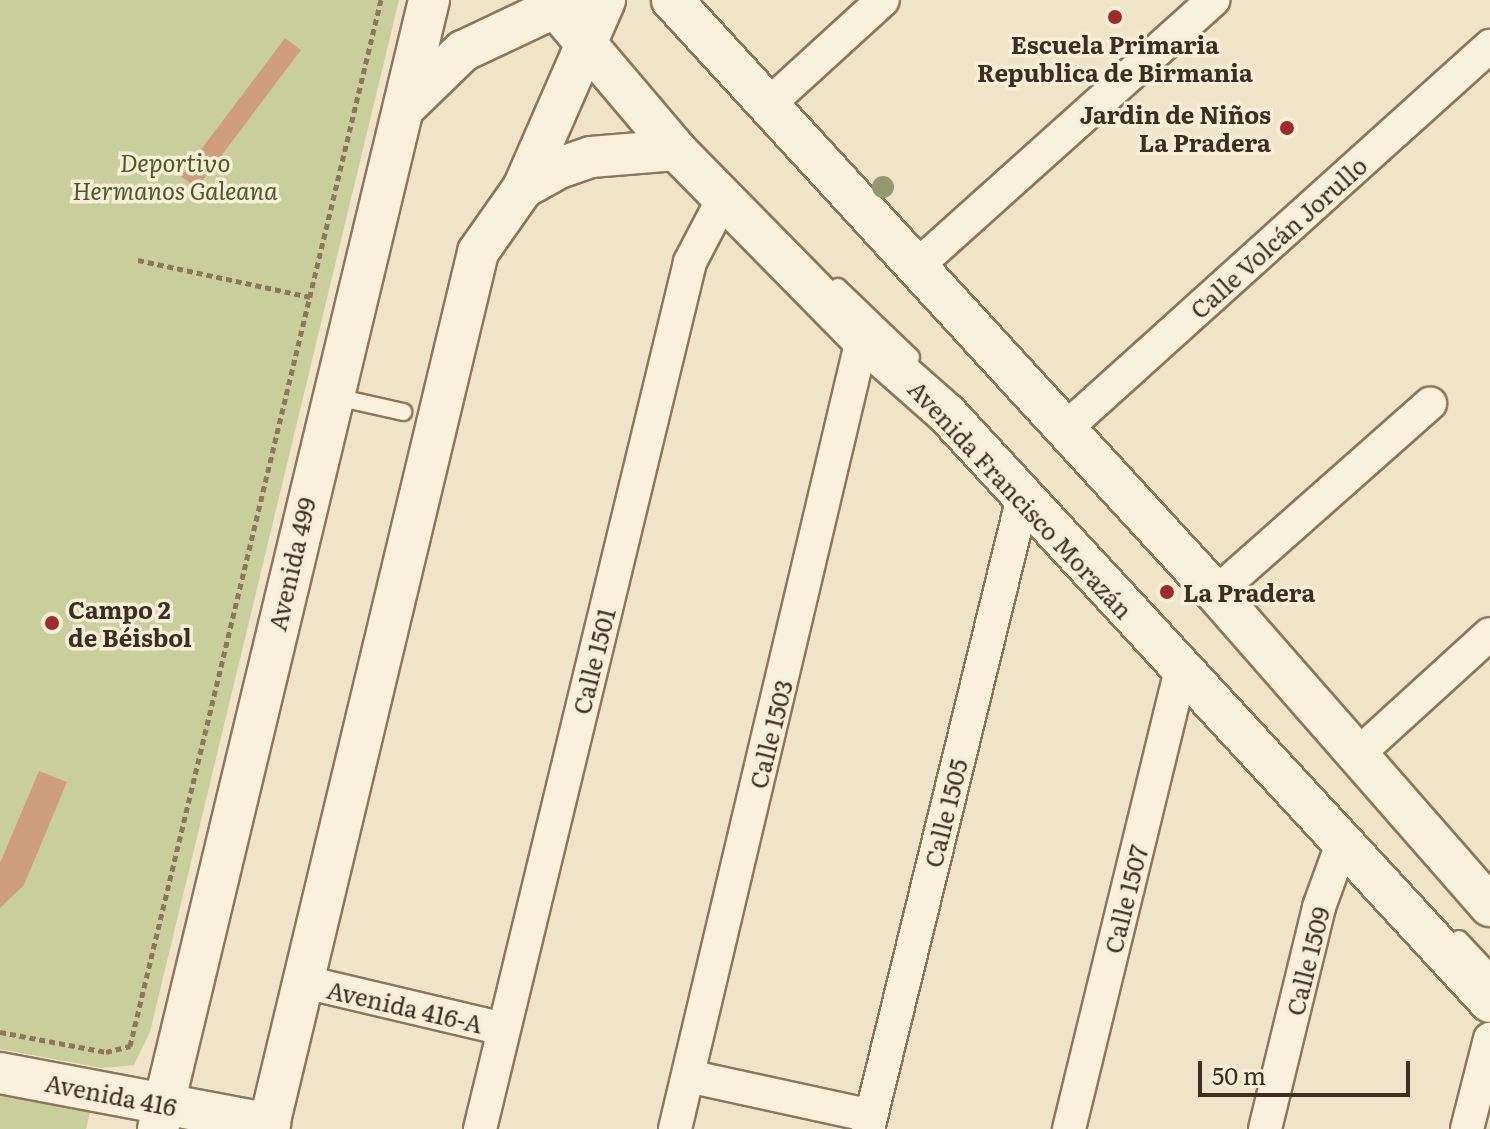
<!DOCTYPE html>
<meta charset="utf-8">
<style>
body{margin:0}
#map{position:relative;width:1490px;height:1129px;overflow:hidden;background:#f0e4c8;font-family:Literata,serif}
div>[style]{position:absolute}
.green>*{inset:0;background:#c9cf9b}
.building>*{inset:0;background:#cf9f7d;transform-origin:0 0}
.path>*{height:5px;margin-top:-2.5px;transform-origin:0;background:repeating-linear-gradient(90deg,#8d765c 0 6px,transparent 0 10px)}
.roads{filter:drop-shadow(2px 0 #8d765c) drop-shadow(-2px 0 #8d765c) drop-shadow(0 2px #8d765c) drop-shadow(0 -2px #8d765c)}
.service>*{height:16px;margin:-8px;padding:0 8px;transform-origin:8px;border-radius:8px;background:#faf1dc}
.minor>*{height:32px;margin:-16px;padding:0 16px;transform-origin:16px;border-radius:16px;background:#faf1dc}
.tertiary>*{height:40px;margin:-20px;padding:0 20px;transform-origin:20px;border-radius:20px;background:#faf1dc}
.trees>*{width:22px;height:22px;margin:-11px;border-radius:50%;background:#96986f}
.dots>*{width:22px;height:22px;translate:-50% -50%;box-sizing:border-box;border:4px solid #f7eed8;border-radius:50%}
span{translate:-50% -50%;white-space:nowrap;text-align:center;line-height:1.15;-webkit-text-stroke:7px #f7eed8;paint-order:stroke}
.poi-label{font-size:24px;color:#3d2e20;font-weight:700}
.right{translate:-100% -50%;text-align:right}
.left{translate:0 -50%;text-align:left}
.park-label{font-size:24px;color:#4d5a26;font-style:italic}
.street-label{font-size:24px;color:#3d2e20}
.scale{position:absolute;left:1198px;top:1061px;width:212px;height:36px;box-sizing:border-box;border:4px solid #3d2e20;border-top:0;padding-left:10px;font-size:24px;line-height:28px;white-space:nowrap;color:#3d2e20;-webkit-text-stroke:6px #f7eed8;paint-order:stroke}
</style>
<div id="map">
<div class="green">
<i style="clip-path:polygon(0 0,399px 0,150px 1032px,134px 1065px,102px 1068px,0 1049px)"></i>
<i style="clip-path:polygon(0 1091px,91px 1108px,86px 1129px,0 1129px)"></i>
</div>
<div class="building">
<i style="left:285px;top:38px;width:20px;height:173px;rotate:37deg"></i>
<i style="clip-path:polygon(39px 771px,67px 782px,24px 885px,0 908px,0 863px)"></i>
</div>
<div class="path">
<i style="left:138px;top:260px;width:176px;rotate:12.1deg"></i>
<i style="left:0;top:1032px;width:108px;rotate:10.7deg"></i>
<i style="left:106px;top:1052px;width:25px;rotate:-14deg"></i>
<i style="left:130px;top:1046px;width:1076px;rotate:-76.51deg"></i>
</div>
<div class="roads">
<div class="service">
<i style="left:838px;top:287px;width:101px;rotate:43.8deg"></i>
<i style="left:332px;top:396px;width:73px;rotate:12.7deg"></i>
<i style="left:1459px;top:939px;width:45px;rotate:46.8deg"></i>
</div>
<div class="minor">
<i style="left:769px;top:104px;width:154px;rotate:-42.4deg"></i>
<i style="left:918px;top:265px;width:397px;rotate:-41.9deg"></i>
<i style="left:1066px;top:428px;width:571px;rotate:-42.02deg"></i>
<i style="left:1216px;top:593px;width:286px;rotate:-41.5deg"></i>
<i style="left:1358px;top:754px;width:178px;rotate:-42.3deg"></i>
<i style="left:305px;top:982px;width:204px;rotate:13.3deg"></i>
<i style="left:688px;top:1076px;width:187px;rotate:12.3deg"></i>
<i style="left:480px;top:1129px;width:892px;rotate:-76.38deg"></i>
<i style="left:690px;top:262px;width:71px;rotate:-62.4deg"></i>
<i style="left:675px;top:1129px;width:812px;rotate:-76.68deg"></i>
<i style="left:868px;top:1129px;width:651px;rotate:-76.22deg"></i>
<i style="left:1069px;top:1129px;width:473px;rotate:-76.3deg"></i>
<i style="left:1265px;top:1129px;width:228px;rotate:-76.3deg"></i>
<i style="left:1319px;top:907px;width:70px;rotate:-70deg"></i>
<i style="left:1467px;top:1129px;width:93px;rotate:-75.7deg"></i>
</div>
<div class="tertiary">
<i style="left:549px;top:0;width:197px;rotate:49.7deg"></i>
<i style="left:676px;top:150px;width:265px;rotate:45.5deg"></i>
<i style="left:862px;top:339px;width:113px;rotate:41.4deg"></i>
<i style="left:947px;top:414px;width:800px;rotate:47.28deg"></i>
<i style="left:672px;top:0;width:805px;rotate:47.47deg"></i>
<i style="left:1216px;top:593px;width:416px;rotate:48.8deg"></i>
<i style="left:405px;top:107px;width:81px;rotate:-44deg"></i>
<i style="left:463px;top:51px;width:119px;rotate:-25.3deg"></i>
<i style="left:523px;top:188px;width:205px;rotate:-66.4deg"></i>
<i style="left:0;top:1073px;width:275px;rotate:10.7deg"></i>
<i style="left:158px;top:1129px;width:1161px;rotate:-76.5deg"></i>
<i style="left:268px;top:1129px;width:902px;rotate:-76.53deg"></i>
<i style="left:478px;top:252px;width:78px;rotate:-54.9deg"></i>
<i style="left:523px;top:188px;width:41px;rotate:-29.1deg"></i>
<i style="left:559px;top:168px;width:34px;rotate:-19deg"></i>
<i style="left:591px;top:157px;width:85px;rotate:-4.7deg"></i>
</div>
</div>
<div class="trees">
<i style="left:883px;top:187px"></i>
</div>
<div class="dots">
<i style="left:1115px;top:17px;background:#9e2a2b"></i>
<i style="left:1287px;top:128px;background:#9e2a2b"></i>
<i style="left:1167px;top:592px;background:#9e2a2b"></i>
<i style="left:52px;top:623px;background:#9e2a2b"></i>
</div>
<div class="poi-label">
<span style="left:1115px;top:58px">Escuela Primaria<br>Republica de Birmania</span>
<span class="right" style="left:1271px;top:128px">Jardin de Niños<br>La Pradera</span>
<span class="left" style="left:1183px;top:592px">La Pradera</span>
<span class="left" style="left:68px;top:623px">Campo 2<br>de Béisbol</span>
</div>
<div class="park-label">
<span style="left:175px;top:176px">Deportivo<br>Hermanos Galeana</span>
</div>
<div class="street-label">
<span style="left:1278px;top:237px;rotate:-42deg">Calle Volcán Jorullo</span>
<span style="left:1021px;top:499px;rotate:47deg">Avenida Francisco Morazán</span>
<span style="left:291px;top:564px;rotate:-77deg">Avenida 499</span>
<span style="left:593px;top:661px;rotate:-76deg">Calle 1501</span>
<span style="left:770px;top:734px;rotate:-76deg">Calle 1503</span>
<span style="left:945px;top:813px;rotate:-76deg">Calle 1505</span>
<span style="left:1125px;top:899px;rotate:-76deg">Calle 1507</span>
<span style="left:1307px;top:961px;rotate:-76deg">Calle 1509</span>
<span style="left:405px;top:1006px;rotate:13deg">Avenida 416-A</span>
<span style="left:111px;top:1094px;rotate:11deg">Avenida 416</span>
</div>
<div class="scale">50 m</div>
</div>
